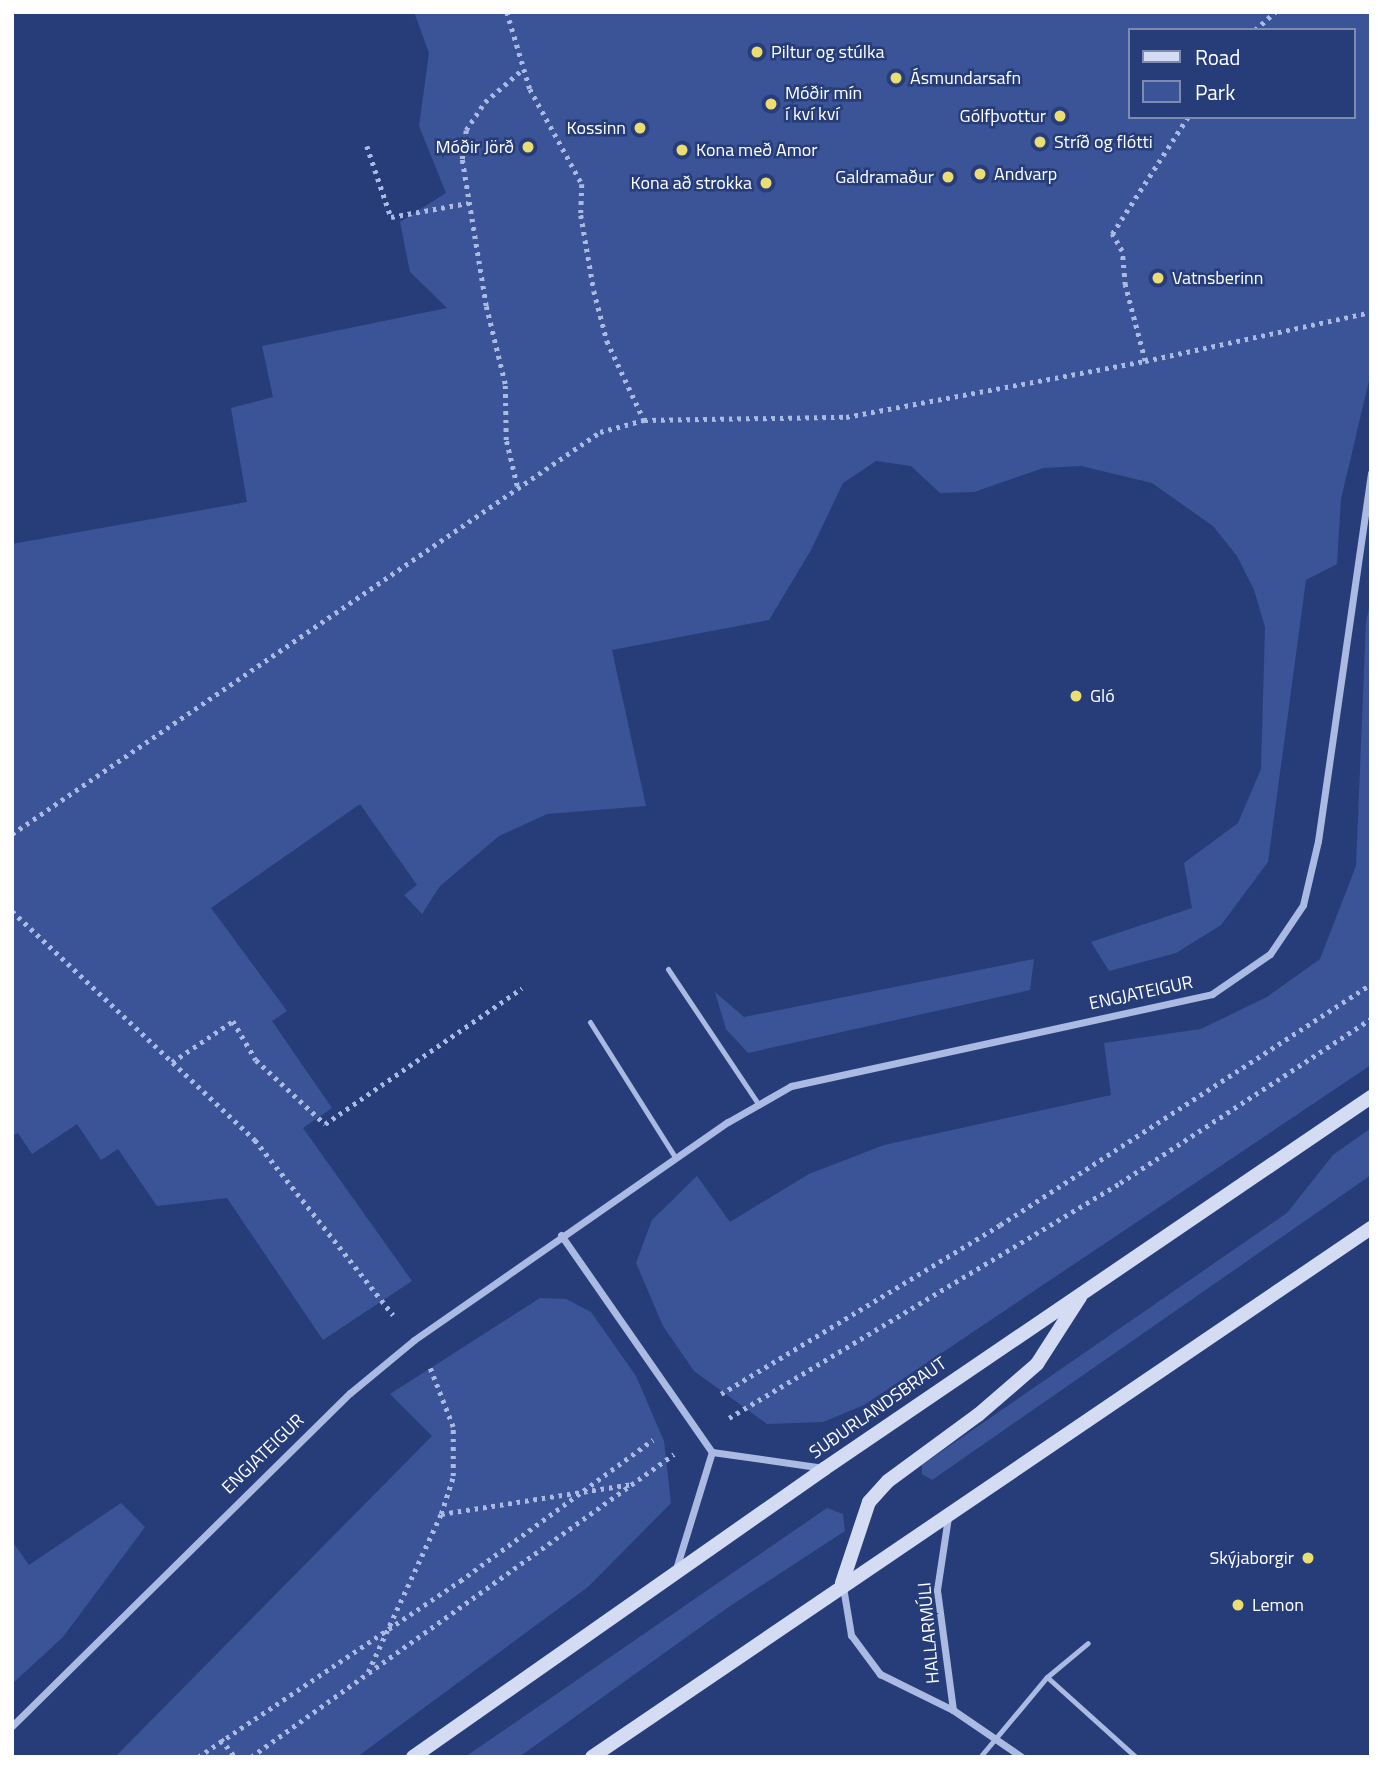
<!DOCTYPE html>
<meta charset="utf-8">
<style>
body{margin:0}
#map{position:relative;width:1383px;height:1769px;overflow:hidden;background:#273d7a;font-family:"Titillium Web",sans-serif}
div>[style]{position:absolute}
.green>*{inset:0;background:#3b5497}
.path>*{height:4.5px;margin-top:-2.25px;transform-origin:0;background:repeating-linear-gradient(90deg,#abbae3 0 3.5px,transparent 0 8.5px)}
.service>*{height:5px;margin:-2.5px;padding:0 2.5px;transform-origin:2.5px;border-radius:2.5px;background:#abbae3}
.minor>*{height:7px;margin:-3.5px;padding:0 3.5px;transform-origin:3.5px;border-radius:3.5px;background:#abbae3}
.secondary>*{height:14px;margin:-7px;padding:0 7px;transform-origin:7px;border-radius:7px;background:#d4dcf4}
.dots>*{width:19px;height:19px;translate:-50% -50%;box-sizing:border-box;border:4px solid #273d7a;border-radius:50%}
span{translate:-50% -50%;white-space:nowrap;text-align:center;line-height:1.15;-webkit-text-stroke:5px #273d7a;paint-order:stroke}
.poi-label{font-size:18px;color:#fff}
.left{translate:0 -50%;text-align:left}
.right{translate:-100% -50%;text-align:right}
.street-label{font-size:18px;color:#fff}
.frame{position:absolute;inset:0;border:14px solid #fff;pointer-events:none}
.legend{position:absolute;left:1128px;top:28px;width:228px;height:91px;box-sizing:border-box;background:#273d7a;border:2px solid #7d8baf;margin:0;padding:9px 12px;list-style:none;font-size:21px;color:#fff}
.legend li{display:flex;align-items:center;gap:14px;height:35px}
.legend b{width:35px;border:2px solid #7d8baf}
</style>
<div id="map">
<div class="green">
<i style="clip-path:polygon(evenodd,414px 12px,1371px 12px,1371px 372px,1341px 499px,1337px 564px,1306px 580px,1268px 862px,1221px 925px,1176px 953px,1109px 971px,1091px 942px,1192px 908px,1184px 863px,1238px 823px,1261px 769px,1265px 627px,1254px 590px,1237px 556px,1213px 526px,1152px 483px,1081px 466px,1043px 468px,974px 492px,940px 493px,911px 466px,876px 461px,843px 483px,811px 550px,769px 620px,612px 650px,646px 806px,547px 814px,499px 836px,440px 886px,422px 914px,404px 895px,417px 885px,360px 804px,211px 908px,287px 1011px,272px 1021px,332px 1108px,303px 1128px,412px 1281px,323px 1340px,227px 1198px,157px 1206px,118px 1149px,101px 1160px,77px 1124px,32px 1154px,18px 1133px,12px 1136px,12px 544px,247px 502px,231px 408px,273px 397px,262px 346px,447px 308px,410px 272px,400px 222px,446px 193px,419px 126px,429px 53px,414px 12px,1129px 30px,1353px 30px,1353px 117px,1129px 117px,1129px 30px)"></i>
<i style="clip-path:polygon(1371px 599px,1371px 1065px,864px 1405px,823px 1422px,767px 1424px,694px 1371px,663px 1326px,636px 1263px,652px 1220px,697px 1176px,730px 1222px,809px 1174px,884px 1145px,1111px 1095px,1104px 1043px,1201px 1029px,1267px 997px,1320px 959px,1356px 866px,1366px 622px)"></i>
<i style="clip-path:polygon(1034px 959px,1030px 990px,748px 1053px,726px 1029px,715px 992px,744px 1017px)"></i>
<i style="clip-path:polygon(1371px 1128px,1371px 1175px,932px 1480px,922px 1474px,922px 1465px,1287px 1213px,1333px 1155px)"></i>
<i style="clip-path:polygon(540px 1298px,566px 1299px,591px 1312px,636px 1376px,664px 1441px,671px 1503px,588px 1587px,357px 1757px,115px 1757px,432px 1436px,390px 1394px)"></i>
<i style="clip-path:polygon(121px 1503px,145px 1527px,63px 1637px,12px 1684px,12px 1541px,29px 1565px)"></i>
<i style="clip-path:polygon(827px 1508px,843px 1514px,845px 1531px,730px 1606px,519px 1757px,465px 1757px)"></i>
</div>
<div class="path">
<i style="left:507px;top:12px;width:80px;rotate:73.4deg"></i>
<i style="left:530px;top:89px;width:108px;rotate:61.3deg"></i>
<i style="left:582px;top:184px;width:31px;rotate:92deg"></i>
<i style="left:581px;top:215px;width:77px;rotate:80.3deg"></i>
<i style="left:594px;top:291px;width:52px;rotate:75.4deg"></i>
<i style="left:607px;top:341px;width:87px;rotate:64.9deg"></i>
<i style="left:1255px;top:30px;width:27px;rotate:-42deg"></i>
<i style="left:367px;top:146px;width:75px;rotate:71.3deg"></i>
<i style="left:391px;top:217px;width:78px;rotate:-10.3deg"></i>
<i style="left:1145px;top:361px;width:79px;rotate:-104.7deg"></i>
<i style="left:1125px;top:285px;width:34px;rotate:-95deg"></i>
<i style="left:1122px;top:251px;width:20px;rotate:-120deg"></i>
<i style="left:1112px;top:234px;width:140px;rotate:-57deg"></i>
<i style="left:517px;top:486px;width:47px;rotate:-103.4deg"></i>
<i style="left:506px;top:440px;width:56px;rotate:-91deg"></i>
<i style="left:505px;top:384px;width:80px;rotate:-103.7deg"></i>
<i style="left:486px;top:306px;width:149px;rotate:-99.3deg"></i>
<i style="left:462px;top:159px;width:29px;rotate:-82deg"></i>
<i style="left:466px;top:130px;width:34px;rotate:-56deg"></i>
<i style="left:485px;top:102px;width:50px;rotate:-41deg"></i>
<i style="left:12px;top:834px;width:712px;rotate:-34.36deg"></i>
<i style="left:600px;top:432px;width:46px;rotate:-15.3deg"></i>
<i style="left:644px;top:420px;width:202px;rotate:-0.9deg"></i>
<i style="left:846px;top:417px;width:304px;rotate:-10.6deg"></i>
<i style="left:1145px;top:361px;width:231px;rotate:-12.2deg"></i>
<i style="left:12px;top:911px;width:334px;rotate:43.3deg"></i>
<i style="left:255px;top:1140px;width:223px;rotate:51.7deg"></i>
<i style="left:172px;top:1062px;width:73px;rotate:-33.9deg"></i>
<i style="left:233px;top:1021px;width:45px;rotate:59.5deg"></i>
<i style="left:256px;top:1060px;width:94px;rotate:42.8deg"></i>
<i style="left:325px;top:1124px;width:239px;rotate:-34.6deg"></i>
<i style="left:721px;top:1394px;width:326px;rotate:-31.2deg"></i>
<i style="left:1000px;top:1225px;width:442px;rotate:-33deg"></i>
<i style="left:729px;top:1418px;width:456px;rotate:-31deg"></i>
<i style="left:1120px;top:1183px;width:300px;rotate:-33.2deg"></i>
<i style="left:441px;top:1514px;width:194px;rotate:-8.9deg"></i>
<i style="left:368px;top:1672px;width:174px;rotate:-65.2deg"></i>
<i style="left:441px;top:1514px;width:40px;rotate:-72deg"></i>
<i style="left:453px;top:1476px;width:49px;rotate:-90deg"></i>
<i style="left:453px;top:1427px;width:63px;rotate:-111.3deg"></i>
<i style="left:221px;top:1739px;width:23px;rotate:52deg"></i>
<i style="left:198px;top:1757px;width:316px;rotate:-33.9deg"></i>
<i style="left:460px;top:1581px;width:239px;rotate:-36.2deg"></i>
<i style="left:251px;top:1757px;width:520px;rotate:-35.61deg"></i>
</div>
<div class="service">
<i style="left:668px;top:969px;width:164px;rotate:56.2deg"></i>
<i style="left:590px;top:1022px;width:160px;rotate:57.8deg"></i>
<i style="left:1047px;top:1677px;width:120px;rotate:42deg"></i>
<i style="left:980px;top:1757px;width:104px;rotate:-50.1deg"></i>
<i style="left:1047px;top:1677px;width:53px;rotate:-39.7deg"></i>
</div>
<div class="minor">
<i style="left:561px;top:1235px;width:264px;rotate:55.2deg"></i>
<i style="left:712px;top:1452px;width:113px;rotate:8.1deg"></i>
<i style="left:948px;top:1517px;width:74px;rotate:98.6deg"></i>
<i style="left:937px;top:1590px;width:121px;rotate:82.4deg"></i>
<i style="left:675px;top:1572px;width:126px;rotate:-72.9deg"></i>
<i style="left:843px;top:1587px;width:49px;rotate:80.5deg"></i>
<i style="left:851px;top:1635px;width:49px;rotate:53.4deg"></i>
<i style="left:880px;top:1674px;width:81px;rotate:26.3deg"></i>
<i style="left:953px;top:1710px;width:83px;rotate:34.3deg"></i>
<i style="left:12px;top:1726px;width:474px;rotate:-44.6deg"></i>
<i style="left:350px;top:1393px;width:83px;rotate:-39.6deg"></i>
<i style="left:414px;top:1340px;width:382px;rotate:-34.8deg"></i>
<i style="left:728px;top:1122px;width:73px;rotate:-29.7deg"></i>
<i style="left:791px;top:1086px;width:431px;rotate:-12.3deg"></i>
<i style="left:1212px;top:994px;width:70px;rotate:-34.6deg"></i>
<i style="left:1270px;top:954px;width:59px;rotate:-56deg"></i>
<i style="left:1303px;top:905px;width:66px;rotate:-76.8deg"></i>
<i style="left:1318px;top:841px;width:372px;rotate:-81.8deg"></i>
</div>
<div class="secondary">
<i style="left:842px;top:1583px;width:85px;rotate:-71.6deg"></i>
<i style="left:869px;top:1502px;width:28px;rotate:-48deg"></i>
<i style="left:888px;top:1481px;width:112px;rotate:-36.3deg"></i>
<i style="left:978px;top:1415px;width:78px;rotate:-40.8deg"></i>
<i style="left:1037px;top:1364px;width:80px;rotate:-57.3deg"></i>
<i style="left:413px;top:1757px;width:502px;rotate:-35.02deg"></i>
<i style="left:824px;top:1469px;width:662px;rotate:-34.22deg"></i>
<i style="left:592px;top:1757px;width:942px;rotate:-34.18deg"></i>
</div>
<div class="dots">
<i style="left:757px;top:52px;background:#ebdd71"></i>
<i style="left:896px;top:78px;background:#ebdd71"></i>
<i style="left:771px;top:104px;background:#ebdd71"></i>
<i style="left:1060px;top:116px;background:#ebdd71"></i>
<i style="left:640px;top:128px;background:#ebdd71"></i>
<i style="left:1040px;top:142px;background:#ebdd71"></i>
<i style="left:528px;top:147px;background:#ebdd71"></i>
<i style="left:682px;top:150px;background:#ebdd71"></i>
<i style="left:980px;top:174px;background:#ebdd71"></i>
<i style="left:948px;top:177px;background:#ebdd71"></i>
<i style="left:766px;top:183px;background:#ebdd71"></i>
<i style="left:1158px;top:278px;background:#ebdd71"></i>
<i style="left:1076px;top:696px;background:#ebdd71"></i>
<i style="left:1308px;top:1558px;background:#ebdd71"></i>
<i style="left:1238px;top:1605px;background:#ebdd71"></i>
</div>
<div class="poi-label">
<span class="left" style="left:771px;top:52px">Piltur og stúlka</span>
<span class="left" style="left:910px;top:78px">Ásmundarsafn</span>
<span class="left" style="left:785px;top:104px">Móðir mín<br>í kví kví</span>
<span class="right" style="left:1046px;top:116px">Gólfþvottur</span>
<span class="right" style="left:626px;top:128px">Kossinn</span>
<span class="left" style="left:1054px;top:142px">Stríð og flótti</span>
<span class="right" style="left:514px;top:147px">Móðir Jörð</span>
<span class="left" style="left:696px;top:150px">Kona með Amor</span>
<span class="left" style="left:994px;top:174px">Andvarp</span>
<span class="right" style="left:934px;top:177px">Galdramaður</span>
<span class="right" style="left:752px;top:183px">Kona að strokka</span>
<span class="left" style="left:1172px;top:278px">Vatnsberinn</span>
<span class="left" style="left:1090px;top:696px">Gló</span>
<span class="right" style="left:1294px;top:1558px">Skýjaborgir</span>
<span class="left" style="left:1252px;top:1605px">Lemon</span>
</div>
<div class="street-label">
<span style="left:1141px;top:993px;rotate:-12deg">ENGJATEIGUR</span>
<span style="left:878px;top:1408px;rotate:-35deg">SUÐURLANDSBRAUT</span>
<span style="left:263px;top:1454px;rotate:-44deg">ENGJATEIGUR</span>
<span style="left:929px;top:1633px;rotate:-95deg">HALLARMÚLI</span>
</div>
<div class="frame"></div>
<ul class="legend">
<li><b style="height:9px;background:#d4dcf4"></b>Road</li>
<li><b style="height:19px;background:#3b5497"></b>Park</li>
</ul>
</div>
